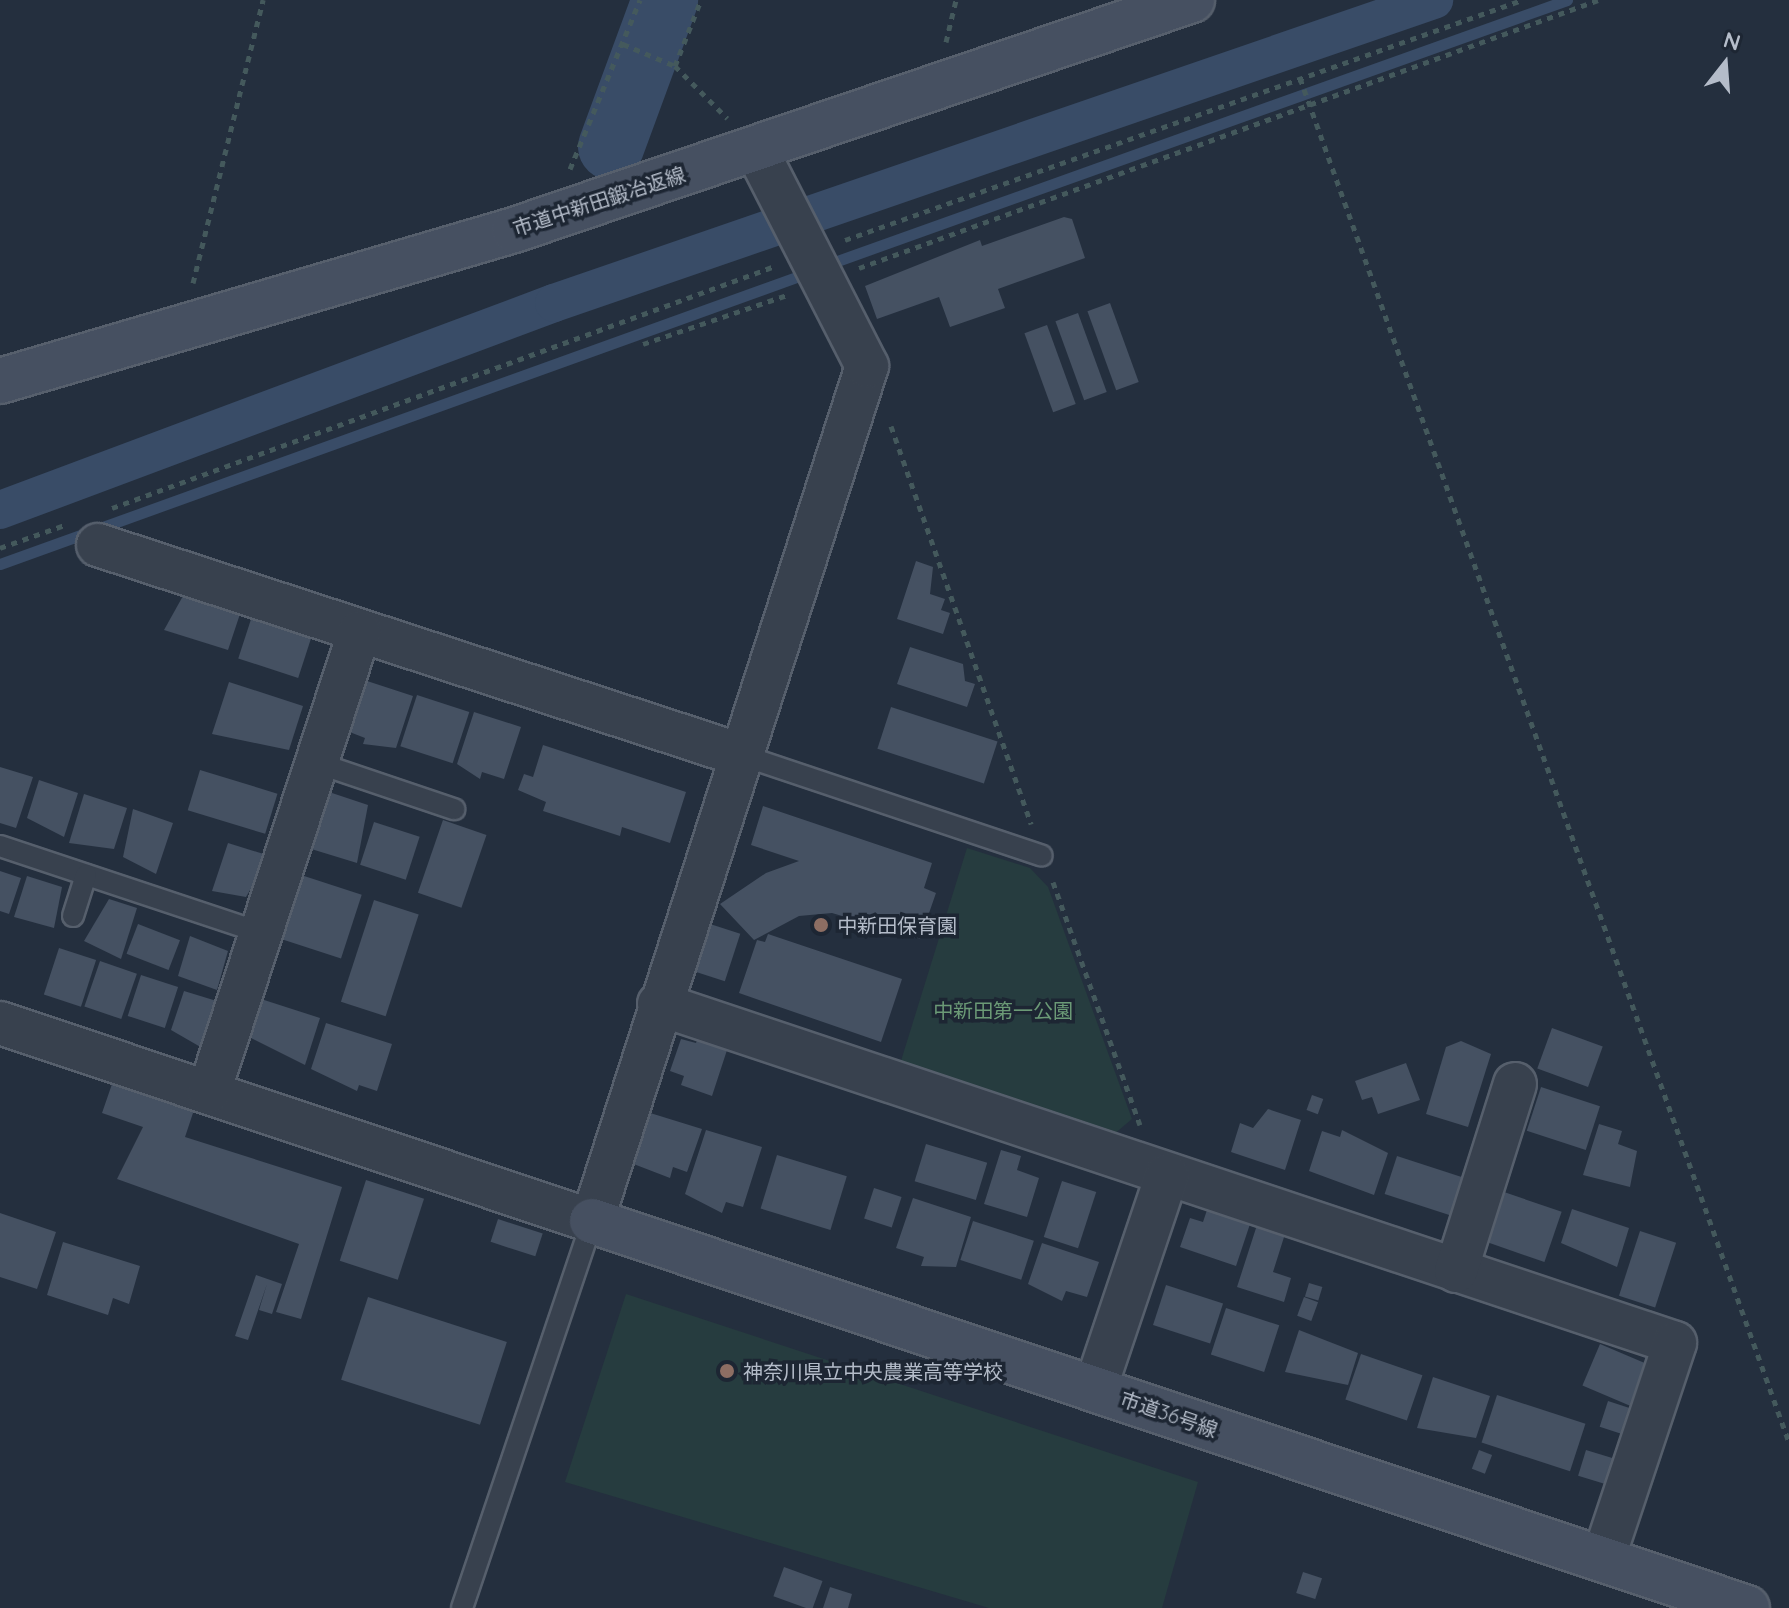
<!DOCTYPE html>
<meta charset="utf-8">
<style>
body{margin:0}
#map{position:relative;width:1789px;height:1608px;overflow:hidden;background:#242f3e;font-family:Quicksand,"Noto Sans JP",sans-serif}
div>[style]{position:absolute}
.green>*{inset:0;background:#263c3f}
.stream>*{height:11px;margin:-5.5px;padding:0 5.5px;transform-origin:5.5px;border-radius:5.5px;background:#394c67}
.canal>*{height:38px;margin:-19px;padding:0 19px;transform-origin:19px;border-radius:19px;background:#394c67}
.river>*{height:66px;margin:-33px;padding:0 33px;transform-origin:33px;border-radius:33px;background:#394c67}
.building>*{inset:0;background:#455162;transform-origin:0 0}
.path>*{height:5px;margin-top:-2.5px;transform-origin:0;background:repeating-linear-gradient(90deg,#44595c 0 6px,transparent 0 12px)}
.roads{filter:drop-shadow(2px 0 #565f6c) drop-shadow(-2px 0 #565f6c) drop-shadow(0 2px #565f6c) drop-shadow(0 -2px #565f6c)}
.lane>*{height:20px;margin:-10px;padding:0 10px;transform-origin:10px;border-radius:10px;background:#38414e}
.street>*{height:42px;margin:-21px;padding:0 21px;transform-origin:21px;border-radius:21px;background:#38414e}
.secondary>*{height:44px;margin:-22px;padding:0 22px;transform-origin:22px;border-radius:22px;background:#465061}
.dots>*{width:22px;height:22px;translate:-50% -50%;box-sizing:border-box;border:4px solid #1d2633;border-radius:50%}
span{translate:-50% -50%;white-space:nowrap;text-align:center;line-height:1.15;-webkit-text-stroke:7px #1d2633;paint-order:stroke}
.street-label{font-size:20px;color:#b4bcc9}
.poi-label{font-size:20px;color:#b4bcc9}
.left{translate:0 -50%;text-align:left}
.park-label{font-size:20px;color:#6b9a76}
.north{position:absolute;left:1685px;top:24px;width:80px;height:80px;-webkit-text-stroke:6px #1d2633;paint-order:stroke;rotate:17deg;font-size:22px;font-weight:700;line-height:32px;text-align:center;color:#b4bcc9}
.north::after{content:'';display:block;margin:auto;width:28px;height:36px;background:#b4bcc9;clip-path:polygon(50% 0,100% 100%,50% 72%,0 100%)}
</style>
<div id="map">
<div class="green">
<i style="clip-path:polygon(967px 848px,1030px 868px,1048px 887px,1132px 1119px,1113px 1135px,900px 1064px)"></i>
<i style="clip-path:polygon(626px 1294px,1198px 1482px,1162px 1608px,989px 1608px,565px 1482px)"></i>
</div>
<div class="stream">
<i style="left:826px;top:265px;width:787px;rotate:-19.68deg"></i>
<i style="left:0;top:564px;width:861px;rotate:-19.82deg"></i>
</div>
<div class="canal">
<i style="left:0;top:510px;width:591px;rotate:-20.49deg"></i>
<i style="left:554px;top:303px;width:931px;rotate:-19deg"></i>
</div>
<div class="river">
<i style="left:611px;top:147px;width:157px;rotate:-69.8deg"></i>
</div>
<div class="building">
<i style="clip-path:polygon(1064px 217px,1072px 219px,1085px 258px,998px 289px,1005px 308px,950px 327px,939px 297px,877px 319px,865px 286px,980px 240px,982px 246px)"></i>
<i style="left:1110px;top:303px;width:84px;height:24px;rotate:70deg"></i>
<i style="left:1078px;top:313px;width:84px;height:24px;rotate:70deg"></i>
<i style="left:1047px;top:325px;width:84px;height:24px;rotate:70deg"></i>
<i style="clip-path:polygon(916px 561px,933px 567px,930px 594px,945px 599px,941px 610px,950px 613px,943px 634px,897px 619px)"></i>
<i style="clip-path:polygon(188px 587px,243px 605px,228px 650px,164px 630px)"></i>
<i style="left:254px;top:610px;width:63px;height:51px;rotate:18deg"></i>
<i style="clip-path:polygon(910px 647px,963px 664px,965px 681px,975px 684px,967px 707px,897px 684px)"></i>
<i style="clip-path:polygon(364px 680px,413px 696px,396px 748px,363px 744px,365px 738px,347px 731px)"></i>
<i style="clip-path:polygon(229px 682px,303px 706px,289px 750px,212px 734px)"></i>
<i style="left:417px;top:695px;width:55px;height:54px;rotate:18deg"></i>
<i style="left:891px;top:707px;width:112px;height:44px;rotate:18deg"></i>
<i style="clip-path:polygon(474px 712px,521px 727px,504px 779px,482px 772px,480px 779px,457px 764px)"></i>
<i style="clip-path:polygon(543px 745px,686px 792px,670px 843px,622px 827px,620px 836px,543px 811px,546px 802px,518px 790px,524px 774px,533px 777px)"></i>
<i style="clip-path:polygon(0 767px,33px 777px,16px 828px,0 823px)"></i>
<i style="left:200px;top:770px;width:81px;height:42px;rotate:17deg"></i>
<i style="clip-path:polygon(39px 780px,78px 793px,64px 837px,27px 818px)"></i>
<i style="clip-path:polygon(326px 791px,368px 805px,357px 863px,308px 848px)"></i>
<i style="clip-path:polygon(84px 794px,127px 808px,114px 849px,69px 843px)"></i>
<i style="clip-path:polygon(763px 806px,932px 863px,924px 888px,936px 893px,920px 939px,832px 913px,799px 916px,754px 940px,720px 904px,766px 873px,799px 861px,751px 845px)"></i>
<i style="clip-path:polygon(133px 809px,173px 823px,156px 874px,123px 857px)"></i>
<i style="left:443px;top:820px;width:46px;height:77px;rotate:19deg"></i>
<i style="left:374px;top:822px;width:48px;height:45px;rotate:18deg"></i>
<i style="clip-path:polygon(228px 843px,270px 856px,246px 897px,212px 891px)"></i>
<i style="clip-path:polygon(0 871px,21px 878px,9px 914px,0 911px)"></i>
<i style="left:298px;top:874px;width:67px;height:67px;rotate:18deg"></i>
<i style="clip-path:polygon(27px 876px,62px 887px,54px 928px,14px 917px)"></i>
<i style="clip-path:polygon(109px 899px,137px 908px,121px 959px,84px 941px)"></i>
<i style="left:374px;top:900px;width:47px;height:107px;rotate:18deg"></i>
<i style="left:707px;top:923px;width:35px;height:50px;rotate:18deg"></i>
<i style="left:138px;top:924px;width:45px;height:32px;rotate:21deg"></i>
<i style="clip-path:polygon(768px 934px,902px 979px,881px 1042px,739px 993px,757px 940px,765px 942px)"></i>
<i style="clip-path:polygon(190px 936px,228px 951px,217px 990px,178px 976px)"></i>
<i style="left:59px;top:948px;width:39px;height:49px;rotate:18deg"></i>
<i style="left:100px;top:961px;width:39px;height:48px;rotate:19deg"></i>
<i style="left:141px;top:975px;width:39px;height:43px;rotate:18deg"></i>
<i style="clip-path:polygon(184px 991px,220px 1002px,204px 1049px,171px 1030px)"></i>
<i style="clip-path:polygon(261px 999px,320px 1018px,305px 1065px,249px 1037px)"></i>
<i style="clip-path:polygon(326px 1023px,392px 1044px,377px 1091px,359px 1085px,357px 1091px,311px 1069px)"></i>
<i style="left:1552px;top:1028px;width:54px;height:43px;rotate:20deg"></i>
<i style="clip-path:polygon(698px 1037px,728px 1047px,712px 1096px,681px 1085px,684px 1076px,670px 1071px,681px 1039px,696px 1043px)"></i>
<i style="clip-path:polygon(1461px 1041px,1491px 1054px,1468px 1127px,1426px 1114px,1446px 1047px)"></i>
<i style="clip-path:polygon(1406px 1063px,1420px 1100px,1378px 1114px,1372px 1097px,1362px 1100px,1355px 1081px)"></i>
<i style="clip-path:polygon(112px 1084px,194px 1110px,185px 1137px,342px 1187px,301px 1319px,276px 1312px,299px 1244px,117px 1179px,143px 1127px,102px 1113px)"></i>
<i style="left:1541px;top:1087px;width:62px;height:46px;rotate:18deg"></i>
<i style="left:1312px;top:1095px;width:12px;height:16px;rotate:20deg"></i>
<i style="clip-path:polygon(1268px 1109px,1301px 1120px,1285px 1170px,1231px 1152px,1240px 1123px,1253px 1128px)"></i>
<i style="clip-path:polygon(647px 1112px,702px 1129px,687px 1172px,673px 1167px,670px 1178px,631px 1163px)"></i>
<i style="clip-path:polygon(1599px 1124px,1622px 1131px,1618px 1144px,1637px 1151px,1630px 1187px,1583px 1175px)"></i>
<i style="clip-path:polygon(706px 1130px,762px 1147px,743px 1207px,726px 1202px,722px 1213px,685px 1194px)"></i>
<i style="clip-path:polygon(1342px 1130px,1388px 1153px,1374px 1195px,1309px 1171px,1322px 1131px,1340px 1137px)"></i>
<i style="left:926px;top:1144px;width:64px;height:39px;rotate:17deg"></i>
<i style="clip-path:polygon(1001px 1150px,1021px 1156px,1017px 1170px,1039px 1178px,1027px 1217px,984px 1204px)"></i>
<i style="left:777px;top:1155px;width:73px;height:56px;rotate:17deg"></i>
<i style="left:1397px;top:1156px;width:72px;height:40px;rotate:18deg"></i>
<i style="left:366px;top:1180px;width:61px;height:85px;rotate:18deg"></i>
<i style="left:1062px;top:1181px;width:36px;height:59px;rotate:18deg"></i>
<i style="left:874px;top:1188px;width:29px;height:32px;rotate:18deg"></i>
<i style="left:1504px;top:1192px;width:61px;height:53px;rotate:19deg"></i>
<i style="clip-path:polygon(913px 1198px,971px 1217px,956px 1267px,921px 1266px,924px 1257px,896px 1248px)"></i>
<i style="clip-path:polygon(1208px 1207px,1251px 1221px,1236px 1266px,1180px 1247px,1190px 1218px,1203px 1222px)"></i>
<i style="clip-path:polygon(1572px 1209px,1629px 1228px,1617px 1267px,1561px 1243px)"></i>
<i style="clip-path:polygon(0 1213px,56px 1232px,37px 1289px,0 1277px)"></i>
<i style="left:498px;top:1219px;width:47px;height:24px;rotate:18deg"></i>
<i style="left:973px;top:1221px;width:64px;height:41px;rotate:18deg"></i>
<i style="clip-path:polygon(1257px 1225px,1285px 1234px,1273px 1272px,1291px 1278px,1284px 1302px,1237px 1287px)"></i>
<i style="left:1640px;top:1231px;width:38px;height:68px;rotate:18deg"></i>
<i style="clip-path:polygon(63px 1242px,140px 1266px,129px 1304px,113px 1298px,108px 1315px,47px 1295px)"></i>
<i style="clip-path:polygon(1042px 1243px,1099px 1262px,1087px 1297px,1066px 1291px,1062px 1301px,1028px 1284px)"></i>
<i style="clip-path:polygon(256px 1275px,282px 1284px,272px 1314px,259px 1310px,267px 1284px,248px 1340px,235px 1336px)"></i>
<i style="left:1309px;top:1283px;width:14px;height:14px;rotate:17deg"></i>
<i style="left:1166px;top:1285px;width:60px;height:42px;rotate:18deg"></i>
<i style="left:368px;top:1297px;width:146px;height:87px;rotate:18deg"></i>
<i style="left:1304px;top:1297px;width:15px;height:20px;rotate:20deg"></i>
<i style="left:1226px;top:1308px;width:56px;height:49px;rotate:18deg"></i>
<i style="clip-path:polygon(1299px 1330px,1358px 1353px,1348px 1385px,1285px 1372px)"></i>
<i style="left:1600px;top:1344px;width:53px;height:45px;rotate:23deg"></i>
<i style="left:1361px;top:1354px;width:65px;height:48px;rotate:19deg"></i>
<i style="clip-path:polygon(1433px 1377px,1490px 1396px,1476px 1438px,1417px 1428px)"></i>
<i style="left:1497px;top:1395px;width:93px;height:50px;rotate:18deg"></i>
<i style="left:1608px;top:1401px;width:25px;height:27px;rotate:18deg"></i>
<i style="left:1479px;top:1450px;width:14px;height:20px;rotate:21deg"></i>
<i style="left:1586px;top:1450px;width:30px;height:27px;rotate:17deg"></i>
<i style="left:784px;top:1567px;width:41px;height:31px;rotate:20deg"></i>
<i style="left:1303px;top:1572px;width:20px;height:22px;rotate:18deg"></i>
<i style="clip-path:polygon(830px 1587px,852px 1594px,848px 1608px,823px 1608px)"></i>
</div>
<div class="path">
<i style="left:946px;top:42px;width:43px;rotate:-76.6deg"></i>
<i style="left:623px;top:44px;width:56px;rotate:22.9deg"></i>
<i style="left:675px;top:66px;width:74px;rotate:45deg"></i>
<i style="left:675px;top:66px;width:71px;rotate:-68.5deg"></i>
<i style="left:1300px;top:78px;width:1449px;rotate:70.28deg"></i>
<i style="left:570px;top:169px;width:183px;rotate:-67.5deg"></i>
<i style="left:845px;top:240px;width:718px;rotate:-19.52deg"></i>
<i style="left:859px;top:268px;width:786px;rotate:-19.93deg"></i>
<i style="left:193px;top:283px;width:292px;rotate:-76.1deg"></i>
<i style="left:643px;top:344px;width:155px;rotate:-18.8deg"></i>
<i style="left:891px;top:426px;width:422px;rotate:70.6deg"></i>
<i style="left:112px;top:508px;width:706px;rotate:-20.05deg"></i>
<i style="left:0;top:548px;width:69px;rotate:-19.5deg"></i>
<i style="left:1053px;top:882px;width:258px;rotate:70.3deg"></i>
</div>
<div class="roads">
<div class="lane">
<i style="left:741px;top:755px;width:317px;rotate:18.5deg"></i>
<i style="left:317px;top:763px;width:145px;rotate:18.6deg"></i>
<i style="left:0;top:846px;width:275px;rotate:18.4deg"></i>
<i style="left:73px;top:916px;width:43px;rotate:-72.4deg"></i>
<i style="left:462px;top:1608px;width:408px;rotate:-71.4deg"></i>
</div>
<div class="street">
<i style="left:98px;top:545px;width:676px;rotate:18.09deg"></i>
<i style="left:659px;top:1004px;width:1071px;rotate:18.45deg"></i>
<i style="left:1675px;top:1343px;width:229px;rotate:108.4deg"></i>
<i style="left:0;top:1023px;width:624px;rotate:18.49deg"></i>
<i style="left:592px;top:1221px;width:898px;rotate:-72.17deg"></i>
<i style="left:867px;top:366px;width:244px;rotate:-117.1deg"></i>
<i style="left:209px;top:1092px;width:484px;rotate:-71.9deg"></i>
<i style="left:1456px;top:1271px;width:196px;rotate:-72.5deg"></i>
<i style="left:1095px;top:1389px;width:226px;rotate:-71.4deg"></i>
</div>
<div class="secondary">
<i style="left:0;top:381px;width:536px;rotate:-16.37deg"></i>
<i style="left:514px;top:230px;width:716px;rotate:-18.74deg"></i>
<i style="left:592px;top:1221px;width:1218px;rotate:18.52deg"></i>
</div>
</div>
<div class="dots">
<i style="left:821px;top:925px;background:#8d6e63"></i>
<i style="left:727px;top:1371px;background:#8d6e63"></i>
</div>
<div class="street-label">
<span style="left:599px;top:201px;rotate:-18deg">市道中新田鍛冶返線</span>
<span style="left:1169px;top:1414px;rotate:19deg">市道36号線</span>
</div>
<div class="poi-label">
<span class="left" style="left:837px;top:925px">中新田保育園</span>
<span class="left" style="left:743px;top:1371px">神奈川県立中央農業高等学校</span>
</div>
<div class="park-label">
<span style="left:1003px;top:1010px">中新田第一公園</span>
</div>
<div class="north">N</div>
</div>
